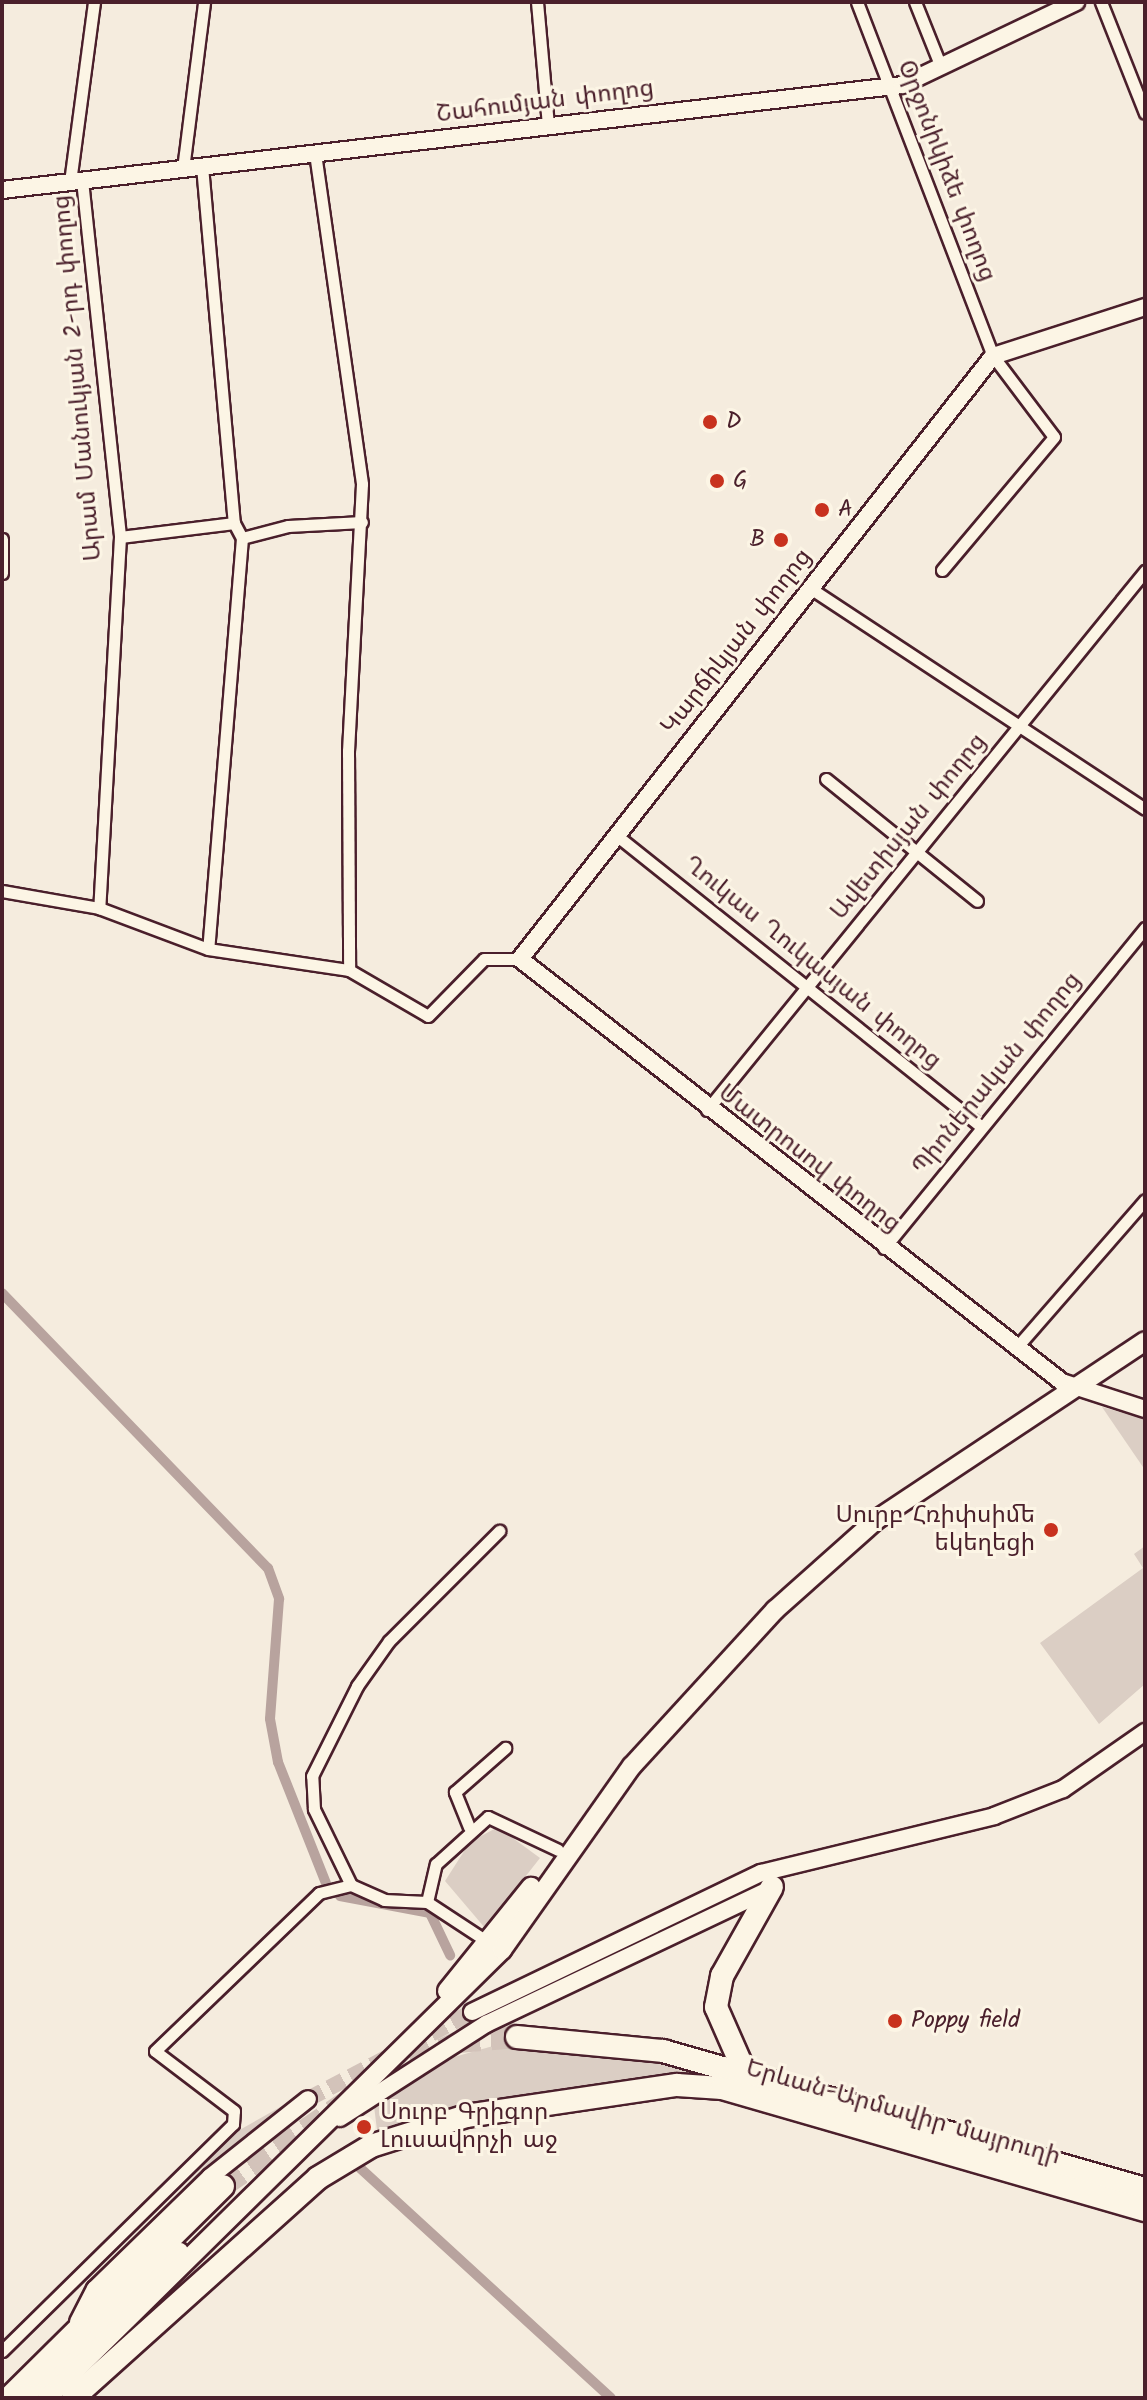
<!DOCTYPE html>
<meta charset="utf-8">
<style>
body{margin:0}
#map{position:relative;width:1147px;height:2400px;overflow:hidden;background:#f5ecde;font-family:Kalam,"Noto Sans Armenian",sans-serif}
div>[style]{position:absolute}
.green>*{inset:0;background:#dbcec4}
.canal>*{height:10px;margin:-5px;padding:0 5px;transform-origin:5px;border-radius:5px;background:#b8a39e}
.secondary-tunnel>*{height:16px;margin-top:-8px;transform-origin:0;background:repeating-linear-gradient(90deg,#d3c3ba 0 16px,transparent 0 24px)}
.highway-tunnel>*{height:22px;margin-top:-11px;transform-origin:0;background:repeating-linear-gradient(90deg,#d3c3ba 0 22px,transparent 0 33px)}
.roads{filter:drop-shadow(2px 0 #4a1f2b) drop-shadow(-2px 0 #4a1f2b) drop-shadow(0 2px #4a1f2b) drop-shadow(0 -2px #4a1f2b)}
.street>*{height:11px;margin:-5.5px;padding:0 5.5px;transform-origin:5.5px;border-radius:5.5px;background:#fcf5e5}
.secondary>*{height:16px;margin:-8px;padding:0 8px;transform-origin:8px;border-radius:8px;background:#fcf5e5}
.primary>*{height:18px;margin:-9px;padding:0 9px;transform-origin:9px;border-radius:9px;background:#fcf5e5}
.highway>*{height:22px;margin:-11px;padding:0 11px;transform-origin:11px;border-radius:11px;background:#fcf5e5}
.dots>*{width:22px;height:22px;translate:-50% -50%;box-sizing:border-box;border:4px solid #fcf5e5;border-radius:50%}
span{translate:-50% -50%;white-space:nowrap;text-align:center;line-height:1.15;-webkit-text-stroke:6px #fcf5e5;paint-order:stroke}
.street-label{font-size:24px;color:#4a1f2b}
.poi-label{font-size:24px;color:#4a1f2b}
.left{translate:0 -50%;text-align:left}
.right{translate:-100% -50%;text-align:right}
.frame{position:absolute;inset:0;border:4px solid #4a1f2b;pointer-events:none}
</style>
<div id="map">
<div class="green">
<i style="clip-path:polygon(1102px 1407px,1145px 1419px,1145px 1470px)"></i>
<i style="clip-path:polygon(1145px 1546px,1145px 1684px,1099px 1724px,1040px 1643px,1143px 1568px,1134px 1554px)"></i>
<i style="clip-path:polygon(498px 1827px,540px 1858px,485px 1928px,445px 1881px,470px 1842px)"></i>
<i style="clip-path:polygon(511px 2041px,631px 2052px,755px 2089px,629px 2082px,429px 2113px,377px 2130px,373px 2098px,422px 2066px)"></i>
<i style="clip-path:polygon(298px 2097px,200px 2175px,116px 2259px,236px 2132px)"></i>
</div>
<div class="canal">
<i style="left:2px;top:1293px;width:383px;rotate:46deg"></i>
<i style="left:268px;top:1568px;width:33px;rotate:70deg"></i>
<i style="left:279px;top:1599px;width:120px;rotate:94.3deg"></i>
<i style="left:270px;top:1719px;width:44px;rotate:79.5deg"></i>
<i style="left:278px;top:1762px;width:130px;rotate:68.4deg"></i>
<i style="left:340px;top:1896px;width:92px;rotate:10.7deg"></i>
<i style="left:430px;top:1913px;width:47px;rotate:64.5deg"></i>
<i style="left:360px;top:2168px;width:340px;rotate:42.5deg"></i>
</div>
<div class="secondary-tunnel">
<i style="left:410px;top:2045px;width:70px;rotate:-28deg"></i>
<i style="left:308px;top:2099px;width:93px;rotate:-27.7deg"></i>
</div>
<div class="highway-tunnel">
<i style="left:223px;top:2186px;width:193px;rotate:-34.4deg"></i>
<i style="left:382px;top:2077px;width:84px;rotate:-24.7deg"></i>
<i style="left:458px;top:2042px;width:59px;rotate:-4.8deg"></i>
</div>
<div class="roads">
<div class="street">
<i style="left:537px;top:2px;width:124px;rotate:84.9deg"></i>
<i style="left:857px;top:2px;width:379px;rotate:69deg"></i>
<i style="left:993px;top:356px;width:101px;rotate:53deg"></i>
<i style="left:1054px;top:437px;width:174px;rotate:130.1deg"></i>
<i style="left:915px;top:2px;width:70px;rotate:68.2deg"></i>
<i style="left:1101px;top:2px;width:119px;rotate:68.4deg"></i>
<i style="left:315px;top:153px;width:334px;rotate:81.9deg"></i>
<i style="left:362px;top:484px;width:267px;rotate:93deg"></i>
<i style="left:348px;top:751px;width:219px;rotate:89.7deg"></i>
<i style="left:202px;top:166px;width:358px;rotate:84.9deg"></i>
<i style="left:234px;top:523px;width:17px;rotate:62deg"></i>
<i style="left:242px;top:538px;width:412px;rotate:94.7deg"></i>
<i style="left:183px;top:169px;width:168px;rotate:-82.8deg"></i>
<i style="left:82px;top:180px;width:359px;rotate:83.9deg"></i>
<i style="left:120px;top:537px;width:372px;rotate:93.2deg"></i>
<i style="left:70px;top:182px;width:182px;rotate:-82.4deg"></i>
<i style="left:120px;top:537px;width:115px;rotate:-7deg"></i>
<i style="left:242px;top:538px;width:48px;rotate:-14.6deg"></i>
<i style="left:288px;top:526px;width:74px;rotate:-3.1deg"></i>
<i style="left:2px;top:539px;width:34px;rotate:90deg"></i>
<i style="left:810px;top:588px;width:401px;rotate:33.4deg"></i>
<i style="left:826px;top:779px;width:194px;rotate:38.9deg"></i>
<i style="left:616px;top:835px;width:467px;rotate:38.6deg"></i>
<i style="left:2px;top:891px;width:98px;rotate:9.9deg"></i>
<i style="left:99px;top:908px;width:116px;rotate:20.6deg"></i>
<i style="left:208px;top:949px;width:143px;rotate:8.5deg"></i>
<i style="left:349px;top:970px;width:91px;rotate:30.2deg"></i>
<i style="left:428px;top:1016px;width:80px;rotate:-45.5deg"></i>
<i style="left:484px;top:959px;width:36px"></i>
<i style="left:707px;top:1110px;width:695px;rotate:-50.9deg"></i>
<i style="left:884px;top:1248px;width:413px;rotate:-50.8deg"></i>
<i style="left:1016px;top:1348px;width:196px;rotate:-48.9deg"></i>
<i style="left:469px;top:1827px;width:38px;rotate:-112deg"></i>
<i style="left:455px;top:1792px;width:67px;rotate:-41.3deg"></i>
<i style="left:351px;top:1885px;width:85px;rotate:-116deg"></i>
<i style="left:314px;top:1809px;width:33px;rotate:-93deg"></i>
<i style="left:312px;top:1776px;width:101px;rotate:-63.4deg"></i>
<i style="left:357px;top:1686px;width:55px;rotate:-54.6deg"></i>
<i style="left:389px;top:1641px;width:156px;rotate:-45deg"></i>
<i style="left:427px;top:1902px;width:39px;rotate:-77deg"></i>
<i style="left:436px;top:1864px;width:70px;rotate:-42.1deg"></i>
<i style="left:488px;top:1817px;width:77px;rotate:25.2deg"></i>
<i style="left:2px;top:2351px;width:324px;rotate:-44.5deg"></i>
<i style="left:233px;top:2124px;width:13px;rotate:-86deg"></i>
<i style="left:234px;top:2111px;width:99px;rotate:-142.8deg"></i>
<i style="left:155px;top:2051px;width:228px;rotate:-43.9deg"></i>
<i style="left:319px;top:1893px;width:33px;rotate:-14deg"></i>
<i style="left:351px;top:1885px;width:36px;rotate:24deg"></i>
<i style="left:384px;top:1900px;width:43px;rotate:2.7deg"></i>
<i style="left:427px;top:1902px;width:77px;rotate:33.3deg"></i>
</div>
<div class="secondary">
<i style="left:2px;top:190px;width:906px;rotate:-6.65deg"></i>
<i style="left:902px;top:85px;width:193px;rotate:-25.5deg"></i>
<i style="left:1145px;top:307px;width:160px;rotate:162.1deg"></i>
<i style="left:993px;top:356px;width:766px;rotate:128.11deg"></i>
<i style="left:520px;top:959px;width:688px;rotate:37.97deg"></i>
<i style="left:1062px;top:1382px;width:87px;rotate:18deg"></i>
<i style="left:472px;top:2012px;width:321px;rotate:-25.7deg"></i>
<i style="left:761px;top:1873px;width:240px;rotate:-13.7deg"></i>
<i style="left:994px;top:1816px;width:74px;rotate:-21.4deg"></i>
<i style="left:1063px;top:1789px;width:100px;rotate:-34.8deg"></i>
<i style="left:340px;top:2118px;width:174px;rotate:-32.8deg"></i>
<i style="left:486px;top:2024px;width:319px;rotate:-25.4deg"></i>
<i style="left:78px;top:2322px;width:37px;rotate:-63deg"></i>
<i style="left:95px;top:2289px;width:161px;rotate:-44.2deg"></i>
<i style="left:210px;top:2177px;width:125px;rotate:-38.5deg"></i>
</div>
<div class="primary">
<i style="left:447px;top:1991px;width:134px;rotate:-51.1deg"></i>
<i style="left:32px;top:2390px;width:202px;rotate:-43.2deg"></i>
<i style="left:47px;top:2398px;width:639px;rotate:-44.56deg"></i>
<i style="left:502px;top:1950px;width:225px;rotate:-54.8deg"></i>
<i style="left:632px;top:1766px;width:212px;rotate:-47.5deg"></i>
<i style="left:775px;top:1610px;width:135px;rotate:-41.7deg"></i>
<i style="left:876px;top:1520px;width:323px;rotate:-33.6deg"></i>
</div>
<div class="highway">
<i style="left:517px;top:2037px;width:147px;rotate:5.5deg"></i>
<i style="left:663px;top:2051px;width:501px;rotate:15.98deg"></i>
<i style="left:745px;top:2073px;width:72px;rotate:-113.7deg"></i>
<i style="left:716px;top:2007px;width:32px;rotate:-79deg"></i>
<i style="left:722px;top:1976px;width:102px;rotate:-60.7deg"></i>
<i style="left:9px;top:2398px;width:301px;rotate:-44.7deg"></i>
<i style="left:73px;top:2398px;width:329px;rotate:-41.9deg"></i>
<i style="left:318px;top:2178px;width:62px;rotate:-31.1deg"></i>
<i style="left:371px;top:2146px;width:100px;rotate:-17.5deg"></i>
<i style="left:466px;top:2116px;width:213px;rotate:-8.4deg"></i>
<i style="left:677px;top:2085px;width:45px;rotate:3.8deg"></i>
<i style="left:722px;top:2088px;width:440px;rotate:16.1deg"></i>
</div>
</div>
<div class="dots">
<i style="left:710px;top:422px;background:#c8321e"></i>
<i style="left:717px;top:481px;background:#c8321e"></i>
<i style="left:822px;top:510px;background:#c8321e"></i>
<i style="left:781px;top:540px;background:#c8321e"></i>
<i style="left:1051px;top:1530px;background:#c8321e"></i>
<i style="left:895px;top:2021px;background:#c8321e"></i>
<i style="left:364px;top:2127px;background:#c8321e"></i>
</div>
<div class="street-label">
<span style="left:545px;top:102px;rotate:-7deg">Շահումյան փողոց</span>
<span style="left:946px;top:171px;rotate:69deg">Օրջոնիկիձե փողոց</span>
<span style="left:78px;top:378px;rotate:-95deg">Արամ Մանուկյան 2-րդ փողոց</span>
<span style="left:737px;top:642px;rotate:-52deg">Կարճիկյան փողոց</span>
<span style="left:909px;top:827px;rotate:-51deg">Ավետիսյան փողոց</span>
<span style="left:812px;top:963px;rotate:39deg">Ղուկաս Ղուկասյան փողոց</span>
<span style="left:997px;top:1074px;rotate:-51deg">Պիոներական փողոց</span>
<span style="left:809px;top:1159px;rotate:38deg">Մատրոսով փողոց</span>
<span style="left:903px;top:2113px;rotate:16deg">Երևան-Արմավիր մայրուղի</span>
</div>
<div class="poi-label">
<span class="left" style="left:726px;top:422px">D</span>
<span class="left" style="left:733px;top:481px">G</span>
<span class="left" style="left:838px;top:510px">A</span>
<span class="right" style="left:765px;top:540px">B</span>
<span class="right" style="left:1035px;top:1530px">Սուրբ Հռիփսիմե<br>եկեղեցի</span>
<span class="left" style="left:911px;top:2021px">Poppy field</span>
<span class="left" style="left:380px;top:2127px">Սուրբ Գրիգոր<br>Լուսավորչի աջ</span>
</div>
<div class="frame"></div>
</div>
